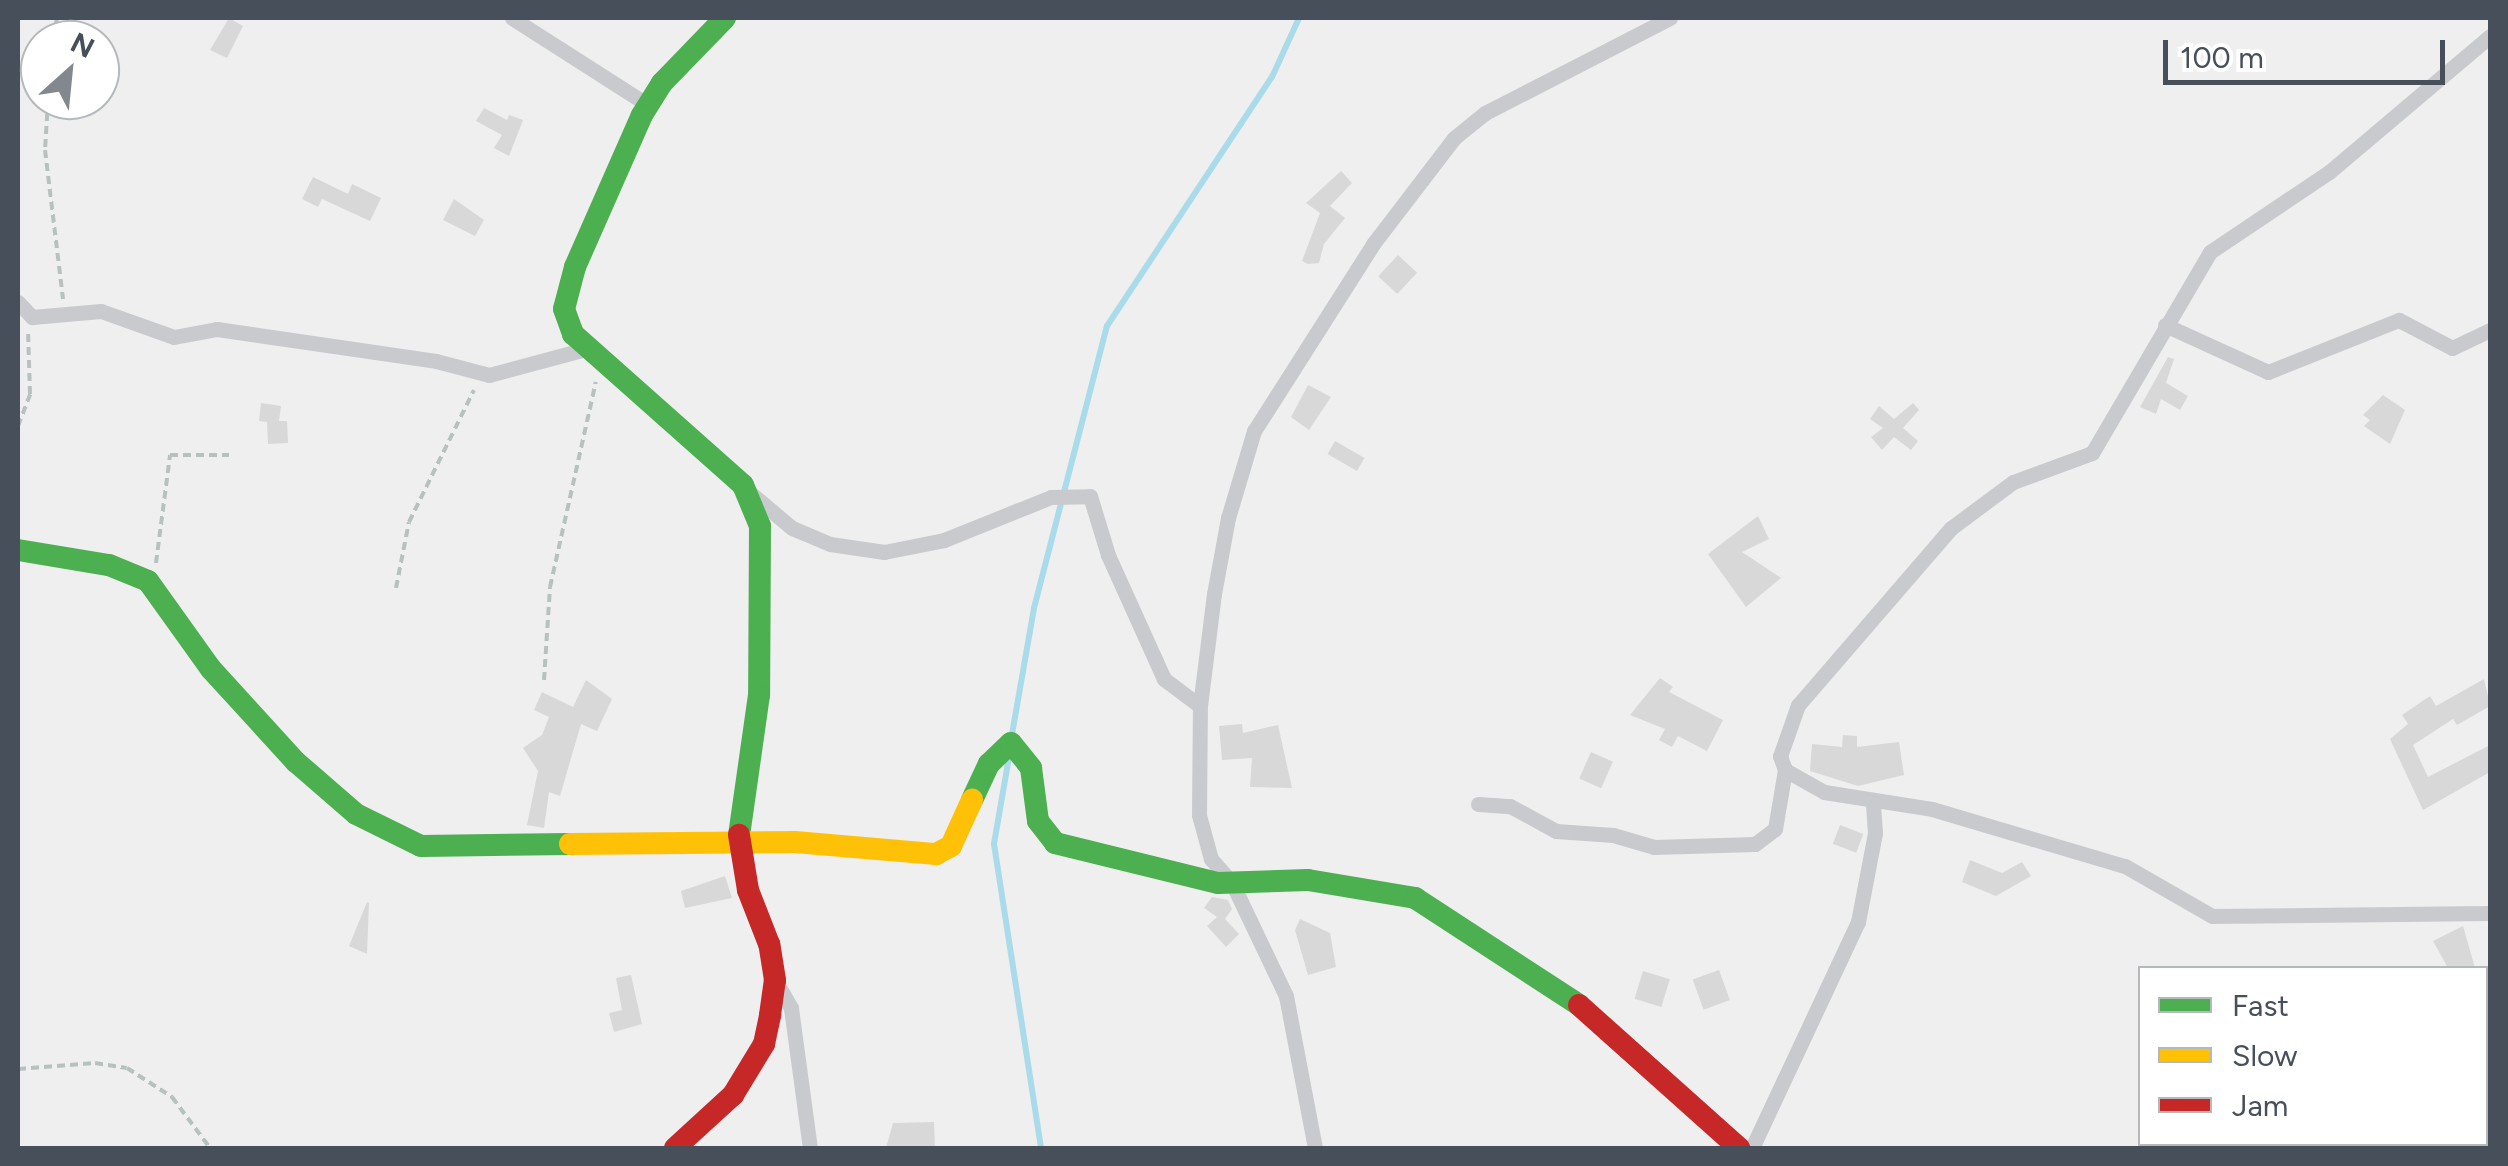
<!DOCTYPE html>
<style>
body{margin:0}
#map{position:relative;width:2508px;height:1166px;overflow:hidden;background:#efefef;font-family:Figtree,sans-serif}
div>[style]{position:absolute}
.stream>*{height:6px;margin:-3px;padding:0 3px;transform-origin:3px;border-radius:3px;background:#aadbea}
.building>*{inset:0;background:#d8d8d9;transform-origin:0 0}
.path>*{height:4px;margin-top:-2px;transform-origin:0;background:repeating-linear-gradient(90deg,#b7c2bf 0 8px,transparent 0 13px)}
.street>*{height:15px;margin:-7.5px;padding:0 7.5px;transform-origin:7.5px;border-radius:7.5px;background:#c8cacd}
.fast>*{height:22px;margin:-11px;padding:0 11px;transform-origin:11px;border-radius:11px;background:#4caf50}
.slow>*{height:22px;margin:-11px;padding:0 11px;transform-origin:11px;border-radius:11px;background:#ffc107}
.jam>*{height:22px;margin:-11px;padding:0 11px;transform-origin:11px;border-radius:11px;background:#c62828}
span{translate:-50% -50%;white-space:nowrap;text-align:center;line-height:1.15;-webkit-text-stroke:8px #fff;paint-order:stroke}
.frame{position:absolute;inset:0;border:20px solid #47505a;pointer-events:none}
.legend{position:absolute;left:2138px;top:966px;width:350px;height:180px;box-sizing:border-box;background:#fff;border:2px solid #b5b9bd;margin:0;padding:12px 18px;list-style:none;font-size:30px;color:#47505a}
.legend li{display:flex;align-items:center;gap:20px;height:50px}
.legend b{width:50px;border:2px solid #b5b9bd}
.north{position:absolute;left:20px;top:20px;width:100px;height:100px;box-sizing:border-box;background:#fff;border:2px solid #b5b9bd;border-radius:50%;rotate:27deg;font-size:28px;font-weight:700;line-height:40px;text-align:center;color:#47505a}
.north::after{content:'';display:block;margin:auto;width:35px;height:45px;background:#82888e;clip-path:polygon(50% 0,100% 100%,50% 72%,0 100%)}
.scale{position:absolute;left:2163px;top:40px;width:282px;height:45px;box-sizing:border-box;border:5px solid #47505a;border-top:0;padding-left:12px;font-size:30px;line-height:35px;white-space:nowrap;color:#47505a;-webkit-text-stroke:8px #fff;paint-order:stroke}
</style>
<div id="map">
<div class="stream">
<i style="left:1011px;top:740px;width:134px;rotate:-80.1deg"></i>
<i style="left:1034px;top:608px;width:291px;rotate:-75.5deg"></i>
<i style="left:1107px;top:326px;width:299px;rotate:-56.5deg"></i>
<i style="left:1272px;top:77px;width:65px;rotate:-65.4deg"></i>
<i style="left:1009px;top:757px;width:88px;rotate:99.8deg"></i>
<i style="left:994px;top:844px;width:308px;rotate:81.2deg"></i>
</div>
<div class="building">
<i style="clip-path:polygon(229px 18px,243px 26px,227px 58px,210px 50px)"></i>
<i style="clip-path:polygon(484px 108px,507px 120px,509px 115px,523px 120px,509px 156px,494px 148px,502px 135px,476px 121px)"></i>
<i style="clip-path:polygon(1341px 171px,1352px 183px,1330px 206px,1345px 218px,1324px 244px,1319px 263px,1308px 264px,1302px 261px,1320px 213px,1306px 203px)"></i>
<i style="clip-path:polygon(313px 177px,348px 194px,352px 184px,381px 198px,370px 221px,322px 199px,318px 207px,302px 199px)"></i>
<i style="clip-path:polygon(454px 199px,484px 220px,475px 236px,443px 220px)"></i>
<i style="left:1398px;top:255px;width:26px;height:29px;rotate:43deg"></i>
<i style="clip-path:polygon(2168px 357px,2174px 359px,2166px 383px,2188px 396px,2180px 410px,2161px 399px,2156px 414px,2140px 407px)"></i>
<i style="clip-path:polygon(1308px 385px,1331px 397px,1309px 430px,1291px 417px)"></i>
<i style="clip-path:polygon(2383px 395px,2405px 410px,2390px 444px,2364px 426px,2370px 420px,2363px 415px)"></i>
<i style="clip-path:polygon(261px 403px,281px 406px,279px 421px,287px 421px,288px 443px,268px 444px,267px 422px,259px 421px)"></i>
<i style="clip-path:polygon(1913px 403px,1919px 410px,1903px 428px,1918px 441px,1911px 450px,1894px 437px,1882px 450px,1871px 437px,1883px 428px,1870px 419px,1879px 406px,1894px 419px)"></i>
<i style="left:1335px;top:441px;width:34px;height:15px;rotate:30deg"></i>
<i style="clip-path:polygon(1758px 516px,1769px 539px,1742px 552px,1781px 578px,1746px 607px,1708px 554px)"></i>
<i style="clip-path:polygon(1660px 678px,1673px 687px,1669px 692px,1723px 720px,1707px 751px,1678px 736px,1672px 747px,1659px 740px,1665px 729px,1630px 715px)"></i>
<i style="clip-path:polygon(2484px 679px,2490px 706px,2457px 725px,2453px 719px,2413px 745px,2428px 777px,2490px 745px,2490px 772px,2423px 810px,2390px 739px,2408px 724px,2402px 715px,2430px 696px,2436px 706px)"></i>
<i style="clip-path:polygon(586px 680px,612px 699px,597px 731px,581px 724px,560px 796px,549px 792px,544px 828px,527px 825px,538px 771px,523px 748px,542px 735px,549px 717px,534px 710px,542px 692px,573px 707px)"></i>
<i style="clip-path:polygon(1242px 724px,1243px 733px,1278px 725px,1292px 788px,1250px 787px,1252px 758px,1222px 760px,1219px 726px)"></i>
<i style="clip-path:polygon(1843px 735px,1857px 736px,1857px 747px,1899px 742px,1904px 775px,1858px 786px,1810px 771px,1812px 744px,1842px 747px)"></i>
<i style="left:1591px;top:752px;width:24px;height:29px;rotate:24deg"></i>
<i style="left:1840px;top:825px;width:25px;height:20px;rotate:21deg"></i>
<i style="clip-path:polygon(1970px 860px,2002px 873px,2022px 862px,2031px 876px,1996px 896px,1962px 882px)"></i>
<i style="clip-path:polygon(725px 876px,732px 898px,685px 908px,681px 891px)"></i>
<i style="clip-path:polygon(1212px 897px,1228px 900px,1232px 909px,1225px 919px,1239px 934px,1226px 947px,1207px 926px,1217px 917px,1204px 908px)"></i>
<i style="clip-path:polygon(367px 902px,369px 903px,367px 954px,349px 946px)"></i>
<i style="clip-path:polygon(1300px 919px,1330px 933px,1336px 967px,1308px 975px,1295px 930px)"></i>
<i style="clip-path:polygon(2463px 926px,2475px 968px,2448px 968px,2433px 941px)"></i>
<i style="left:1719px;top:970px;width:32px;height:28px;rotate:70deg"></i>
<i style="left:1643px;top:971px;width:28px;height:29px;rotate:17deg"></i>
<i style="clip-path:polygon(631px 975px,642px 1024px,614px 1032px,609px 1013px,622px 1010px,616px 978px)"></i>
<i style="clip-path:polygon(934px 1122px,935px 1148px,886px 1148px,893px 1123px)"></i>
</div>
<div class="path">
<i style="left:52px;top:40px;width:23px;rotate:-77deg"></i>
<i style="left:48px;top:100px;width:50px;rotate:93.4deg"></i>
<i style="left:45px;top:150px;width:150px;rotate:83.1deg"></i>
<i style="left:18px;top:426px;width:34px;rotate:-69deg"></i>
<i style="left:30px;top:394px;width:63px;rotate:-91.8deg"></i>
<i style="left:156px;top:563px;width:109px;rotate:-82.6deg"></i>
<i style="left:170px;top:455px;width:59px"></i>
<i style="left:396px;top:588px;width:67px;rotate:-78.9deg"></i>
<i style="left:409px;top:522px;width:147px;rotate:-63.8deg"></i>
<i style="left:544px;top:680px;width:93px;rotate:-86.3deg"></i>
<i style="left:550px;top:587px;width:210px;rotate:-77.4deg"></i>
<i style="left:18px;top:1069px;width:77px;rotate:-4.5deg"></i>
<i style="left:95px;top:1063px;width:32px;rotate:9deg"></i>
<i style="left:127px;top:1068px;width:54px;rotate:32.8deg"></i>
<i style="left:172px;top:1097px;width:64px;rotate:53.3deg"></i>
</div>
<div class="street">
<i style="left:512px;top:18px;width:161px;rotate:32.6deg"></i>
<i style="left:2490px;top:36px;width:211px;rotate:139.8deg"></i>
<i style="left:2329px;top:172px;width:143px;rotate:146.1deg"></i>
<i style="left:2210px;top:252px;width:233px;rotate:120.4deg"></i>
<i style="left:2092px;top:453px;width:84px;rotate:159.8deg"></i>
<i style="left:2013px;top:482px;width:77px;rotate:143.4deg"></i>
<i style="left:1951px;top:528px;width:234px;rotate:130.8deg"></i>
<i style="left:1798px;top:705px;width:54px;rotate:109.4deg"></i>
<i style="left:1780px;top:756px;width:15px;rotate:70deg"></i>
<i style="left:1785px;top:770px;width:45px;rotate:29.4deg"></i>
<i style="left:1824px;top:792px;width:109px;rotate:8.9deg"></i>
<i style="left:1932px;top:809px;width:201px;rotate:16.5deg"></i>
<i style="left:2125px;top:866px;width:100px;rotate:29.9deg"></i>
<i style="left:2212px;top:916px;width:278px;rotate:-0.6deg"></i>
<i style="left:18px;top:302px;width:21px;rotate:47deg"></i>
<i style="left:32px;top:317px;width:69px;rotate:-5deg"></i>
<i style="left:101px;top:311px;width:77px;rotate:19.6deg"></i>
<i style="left:174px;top:337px;width:44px;rotate:-10.5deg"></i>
<i style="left:217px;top:329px;width:221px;rotate:8.3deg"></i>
<i style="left:436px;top:361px;width:55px;rotate:14.8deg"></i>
<i style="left:489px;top:375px;width:104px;rotate:-15.1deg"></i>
<i style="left:2165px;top:325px;width:113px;rotate:24.5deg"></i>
<i style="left:2268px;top:372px;width:141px;rotate:-21.7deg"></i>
<i style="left:2399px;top:320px;width:60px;rotate:27.8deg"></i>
<i style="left:2452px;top:348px;width:42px;rotate:-25.3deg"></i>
<i style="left:748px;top:491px;width:57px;rotate:40.1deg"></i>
<i style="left:792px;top:528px;width:41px;rotate:22.8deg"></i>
<i style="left:830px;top:544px;width:55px;rotate:8.4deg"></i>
<i style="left:884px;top:552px;width:61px;rotate:-11.3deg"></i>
<i style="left:944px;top:540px;width:115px;rotate:-21.9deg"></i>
<i style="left:1051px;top:497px;width:39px;rotate:-1deg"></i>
<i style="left:1090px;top:496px;width:62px;rotate:73deg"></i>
<i style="left:1108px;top:555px;width:136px;rotate:65.7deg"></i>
<i style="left:1164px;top:679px;width:45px;rotate:36.9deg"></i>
<i style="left:1478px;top:804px;width:32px;rotate:4deg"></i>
<i style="left:1510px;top:806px;width:52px;rotate:28.5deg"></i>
<i style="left:1556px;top:831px;width:57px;rotate:4deg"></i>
<i style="left:1613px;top:835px;width:43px;rotate:16.3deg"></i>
<i style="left:1654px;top:847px;width:101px;rotate:-1.7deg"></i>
<i style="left:1755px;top:844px;width:25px;rotate:-37deg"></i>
<i style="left:1775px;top:829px;width:60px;rotate:-80.4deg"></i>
<i style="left:775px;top:980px;width:32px;rotate:60deg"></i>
<i style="left:791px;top:1008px;width:141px;rotate:82.3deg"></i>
<i style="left:1315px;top:1148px;width:155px;rotate:-100.8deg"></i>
<i style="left:1286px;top:996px;width:125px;rotate:-115.5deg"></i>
<i style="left:1232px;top:883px;width:32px;rotate:-131deg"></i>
<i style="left:1211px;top:859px;width:46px;rotate:-105.3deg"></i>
<i style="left:1199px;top:815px;width:109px;rotate:-89.5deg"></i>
<i style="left:1200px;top:706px;width:113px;rotate:-82.9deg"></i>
<i style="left:1214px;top:594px;width:77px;rotate:-79.6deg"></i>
<i style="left:1228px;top:518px;width:91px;rotate:-73.4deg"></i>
<i style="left:1254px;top:431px;width:222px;rotate:-57.5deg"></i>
<i style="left:1373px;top:244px;width:133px;rotate:-52.6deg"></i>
<i style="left:1454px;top:138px;width:40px;rotate:-39deg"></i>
<i style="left:1485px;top:113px;width:208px;rotate:-27.2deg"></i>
<i style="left:1752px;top:1148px;width:250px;rotate:-64.9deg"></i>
<i style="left:1858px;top:922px;width:91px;rotate:-79.2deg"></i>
<i style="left:1875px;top:833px;width:30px;rotate:-94deg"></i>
</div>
<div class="fast">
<i style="left:725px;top:18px;width:91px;rotate:134.1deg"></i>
<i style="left:662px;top:83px;width:38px;rotate:122deg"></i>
<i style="left:642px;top:115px;width:166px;rotate:113.8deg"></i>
<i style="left:575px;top:267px;width:43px;rotate:104.7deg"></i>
<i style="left:564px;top:309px;width:27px;rotate:70deg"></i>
<i style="left:573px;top:334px;width:227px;rotate:41.6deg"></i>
<i style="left:743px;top:485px;width:44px;rotate:67.5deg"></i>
<i style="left:760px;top:526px;width:169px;rotate:90.3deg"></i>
<i style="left:759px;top:695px;width:141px;rotate:98.1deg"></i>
<i style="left:18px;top:550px;width:92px;rotate:9.4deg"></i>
<i style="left:109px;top:565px;width:42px;rotate:22.3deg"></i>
<i style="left:148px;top:581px;width:108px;rotate:54.4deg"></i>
<i style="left:211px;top:669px;width:126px;rotate:47.6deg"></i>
<i style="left:296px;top:762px;width:79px;rotate:40.9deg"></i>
<i style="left:356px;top:814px;width:72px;rotate:26.2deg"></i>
<i style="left:421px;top:846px;width:149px;rotate:-0.8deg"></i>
<i style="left:972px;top:800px;width:40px;rotate:-65deg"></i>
<i style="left:989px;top:764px;width:30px;rotate:-44deg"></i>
<i style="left:1011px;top:743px;width:32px;rotate:51deg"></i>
<i style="left:1031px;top:768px;width:53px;rotate:82.5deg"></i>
<i style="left:1038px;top:821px;width:28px;rotate:52deg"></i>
<i style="left:1055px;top:843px;width:168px;rotate:13.8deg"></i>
<i style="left:1218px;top:883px;width:90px;rotate:-1.9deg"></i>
<i style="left:1308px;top:880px;width:109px;rotate:9.5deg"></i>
<i style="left:1415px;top:898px;width:196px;rotate:33.1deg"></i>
</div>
<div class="slow">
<i style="left:570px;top:844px;width:225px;rotate:-0.5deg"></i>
<i style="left:795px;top:842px;width:142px;rotate:4.9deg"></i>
<i style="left:936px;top:854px;width:17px;rotate:-28deg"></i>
<i style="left:951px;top:846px;width:51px;rotate:-65.5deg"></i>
</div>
<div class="jam">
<i style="left:1579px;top:1005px;width:215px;rotate:41.8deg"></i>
<i style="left:675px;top:1148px;width:79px;rotate:-42.4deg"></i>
<i style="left:733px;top:1095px;width:60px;rotate:-58.7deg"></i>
<i style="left:764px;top:1044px;width:30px;rotate:-78deg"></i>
<i style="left:770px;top:1015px;width:35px;rotate:-82deg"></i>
<i style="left:775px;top:980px;width:36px;rotate:-99deg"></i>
<i style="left:769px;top:944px;width:58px;rotate:-111.3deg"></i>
<i style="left:748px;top:890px;width:56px;rotate:-99.3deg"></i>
</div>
<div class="frame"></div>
<ul class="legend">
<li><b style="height:12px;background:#4caf50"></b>Fast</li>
<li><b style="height:12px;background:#ffc107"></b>Slow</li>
<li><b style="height:12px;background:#c62828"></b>Jam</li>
</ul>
<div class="north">N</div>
<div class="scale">100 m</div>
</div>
